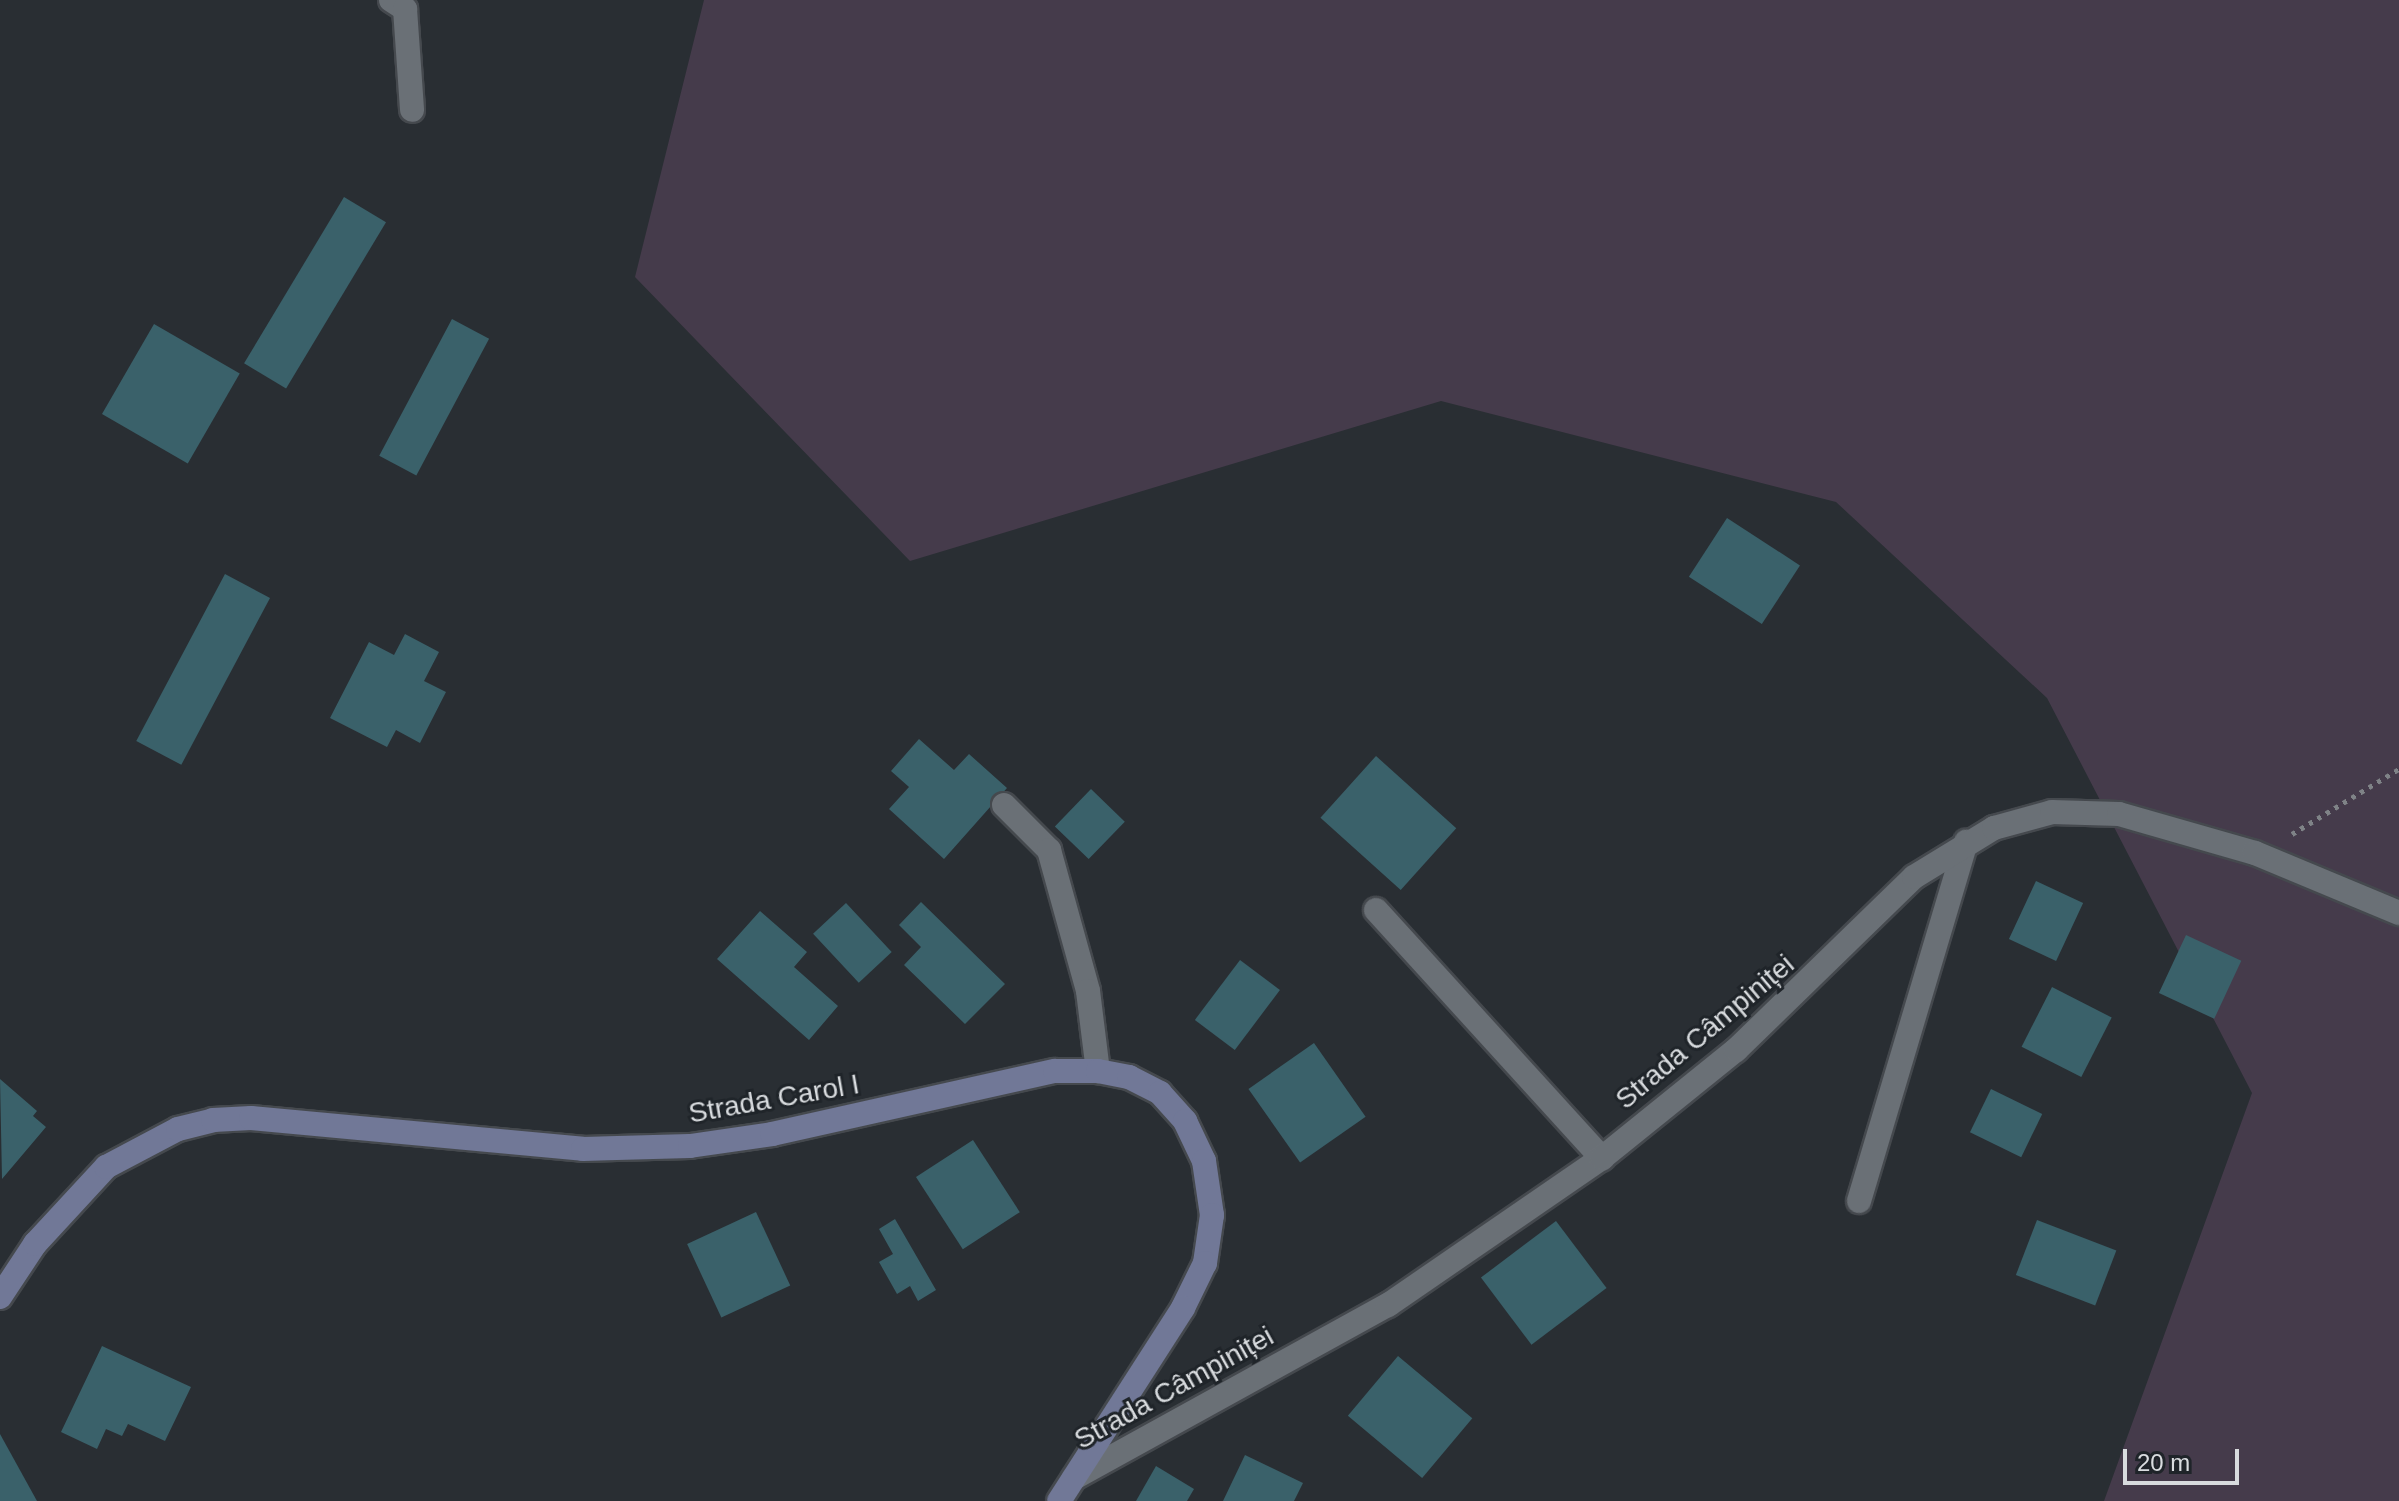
<!DOCTYPE html>
<meta charset="utf-8">
<style>
body{margin:0}
#map{position:relative;width:2399px;height:1501px;overflow:hidden;background:#292e33;font-family:Helvetica,sans-serif}
div>[style]{position:absolute}
.green>*{inset:0;background:#453b4b}
.building>*{inset:0;background:#3a616a;transform-origin:0 0}
.path>*{height:5px;margin-top:-2.5px;transform-origin:0;background:repeating-linear-gradient(90deg,#7f8387 0 4px,transparent 0 10px)}
.roads{filter:drop-shadow(2px 0 #45494e) drop-shadow(-2px 0 #45494e) drop-shadow(0 2px #45494e) drop-shadow(0 -2px #45494e)}
.minor>*{height:24px;margin:-12px;padding:0 12px;transform-origin:12px;border-radius:12px;background:#6a7076}
.secondary>*{height:24px;margin:-12px;padding:0 12px;transform-origin:12px;border-radius:12px;background:#717897}
span{translate:-50% -50%;white-space:nowrap;text-align:center;line-height:1.15;-webkit-text-stroke:6px #1f2429;paint-order:stroke}
.street-label{font-size:28px;color:#d9dcdf}
.scale{position:absolute;left:2123px;top:1449px;width:116px;height:36px;box-sizing:border-box;border:4px solid #d9dcdf;border-top:0;padding-left:10px;font-size:24px;line-height:28px;white-space:nowrap;color:#d9dcdf;-webkit-text-stroke:6px #1f2429;paint-order:stroke}
</style>
<div id="map">
<div class="green">
<i style="clip-path:polygon(704px 0,2399px 0,2399px 1501px,2104px 1501px,2252px 1093px,2047px 698px,1836px 502px,1441px 401px,910px 561px,635px 277px)"></i>
</div>
<div class="building">
<i style="left:344px;top:197px;width:49px;height:194px;rotate:31deg"></i>
<i style="left:452px;top:319px;width:42px;height:155px;rotate:28deg"></i>
<i style="left:154px;top:324px;width:99px;height:104px;rotate:30deg"></i>
<i style="left:1727px;top:518px;width:87px;height:70px;rotate:33deg"></i>
<i style="left:225px;top:574px;width:51px;height:189px;rotate:28deg"></i>
<i style="clip-path:polygon(405px 634px,439px 652px,424px 681px,446px 692px,420px 743px,396px 730px,387px 747px,330px 718px,369px 642px,394px 655px)"></i>
<i style="clip-path:polygon(919px 739px,954px 770px,969px 754px,1007px 788px,944px 859px,889px 809px,909px 787px,891px 771px)"></i>
<i style="left:1376px;top:756px;width:108px;height:83px;rotate:42deg"></i>
<i style="left:1091px;top:789px;width:47px;height:52px;rotate:44deg"></i>
<i style="left:2036px;top:881px;width:52px;height:64px;rotate:25deg"></i>
<i style="clip-path:polygon(921px 902px,1005px 984px,965px 1024px,904px 965px,921px 947px,899px 925px)"></i>
<i style="left:846px;top:903px;width:67px;height:45px;rotate:47deg"></i>
<i style="clip-path:polygon(760px 911px,807px 952px,794px 967px,838px 1006px,809px 1040px,717px 959px)"></i>
<i style="left:2186px;top:935px;width:61px;height:64px;rotate:25deg"></i>
<i style="left:1240px;top:960px;width:50px;height:75px;rotate:37deg"></i>
<i style="left:2052px;top:987px;width:67px;height:67px;rotate:27deg"></i>
<i style="left:1314px;top:1043px;width:90px;height:80px;rotate:55deg"></i>
<i style="clip-path:polygon(0 1079px,37px 1111px,33px 1116px,46px 1127px,2px 1179px)"></i>
<i style="left:1991px;top:1089px;width:57px;height:48px;rotate:26deg"></i>
<i style="left:973px;top:1140px;width:86px;height:68px;rotate:57deg"></i>
<i style="left:756px;top:1212px;width:81px;height:76px;rotate:65deg"></i>
<i style="clip-path:polygon(895px 1219px,936px 1290px,918px 1301px,910px 1286px,897px 1294px,879px 1262px,893px 1254px,879px 1229px)"></i>
<i style="left:2037px;top:1220px;width:85px;height:59px;rotate:21deg"></i>
<i style="left:1556px;top:1221px;width:84px;height:94px;rotate:53deg"></i>
<i style="clip-path:polygon(102px 1346px,191px 1387px,165px 1441px,128px 1424px,122px 1436px,106px 1429px,97px 1449px,61px 1432px)"></i>
<i style="left:1398px;top:1356px;width:97px;height:78px;rotate:40deg"></i>
<i style="clip-path:polygon(0 1434px,37px 1501px,0 1501px)"></i>
<i style="clip-path:polygon(1245px 1455px,1303px 1483px,1294px 1501px,1223px 1501px)"></i>
<i style="clip-path:polygon(1156px 1466px,1194px 1489px,1187px 1501px,1136px 1501px)"></i>
</div>
<div class="path">
<i style="left:2292px;top:834px;width:125px;rotate:-31.3deg"></i>
</div>
<div class="roads">
<div class="minor">
<i style="left:391px;top:0;width:17px;rotate:33deg"></i>
<i style="left:405px;top:9px;width:101px;rotate:86deg"></i>
<i style="left:1004px;top:805px;width:64px;rotate:45deg"></i>
<i style="left:1049px;top:850px;width:146px;rotate:74.5deg"></i>
<i style="left:1088px;top:991px;width:81px;rotate:82.9deg"></i>
<i style="left:1376px;top:910px;width:336px;rotate:47.7deg"></i>
<i style="left:1859px;top:1201px;width:375px;rotate:-73.4deg"></i>
<i style="left:1074px;top:1478px;width:359px;rotate:-28.9deg"></i>
<i style="left:1388px;top:1305px;width:260px;rotate:-34.5deg"></i>
<i style="left:1602px;top:1158px;width:172px;rotate:-38.9deg"></i>
<i style="left:1736px;top:1050px;width:248px;rotate:-44.2deg"></i>
<i style="left:1914px;top:877px;width:94px;rotate:-31.5deg"></i>
<i style="left:1994px;top:828px;width:60px;rotate:-15.4deg"></i>
<i style="left:2052px;top:812px;width:67px;rotate:1.7deg"></i>
<i style="left:2119px;top:814px;width:141px;rotate:16deg"></i>
<i style="left:2255px;top:853px;width:156px;rotate:22.6deg"></i>
</div>
<div class="secondary">
<i style="left:0;top:1297px;width:64px;rotate:-56.6deg"></i>
<i style="left:35px;top:1244px;width:105px;rotate:-47.3deg"></i>
<i style="left:106px;top:1167px;width:81px;rotate:-27.8deg"></i>
<i style="left:178px;top:1129px;width:36px;rotate:-14deg"></i>
<i style="left:213px;top:1120px;width:38px;rotate:-3deg"></i>
<i style="left:251px;top:1118px;width:333px;rotate:5.3deg"></i>
<i style="left:583px;top:1149px;width:107px;rotate:-1.6deg"></i>
<i style="left:690px;top:1146px;width:83px;rotate:-8.3deg"></i>
<i style="left:772px;top:1134px;width:290px;rotate:-12.6deg"></i>
<i style="left:1055px;top:1071px;width:43px"></i>
<i style="left:1098px;top:1071px;width:32px;rotate:11deg"></i>
<i style="left:1129px;top:1077px;width:35px;rotate:27deg"></i>
<i style="left:1160px;top:1093px;width:38px;rotate:48deg"></i>
<i style="left:1185px;top:1121px;width:44px;rotate:64.6deg"></i>
<i style="left:1204px;top:1161px;width:55px;rotate:81.6deg"></i>
<i style="left:1212px;top:1215px;width:49px;rotate:98.3deg"></i>
<i style="left:1205px;top:1263px;width:50px;rotate:116.1deg"></i>
<i style="left:1183px;top:1308px;width:229px;rotate:122.7deg"></i>
</div>
</div>
<div class="street-label">
<span style="left:1705px;top:1032px;rotate:-40deg">Strada Câmpiniței</span>
<span style="left:774px;top:1099px;rotate:-10deg">Strada Carol I</span>
<span style="left:1174px;top:1388px;rotate:-29deg">Strada Câmpiniței</span>
</div>
<div class="scale">20 m</div>
</div>
